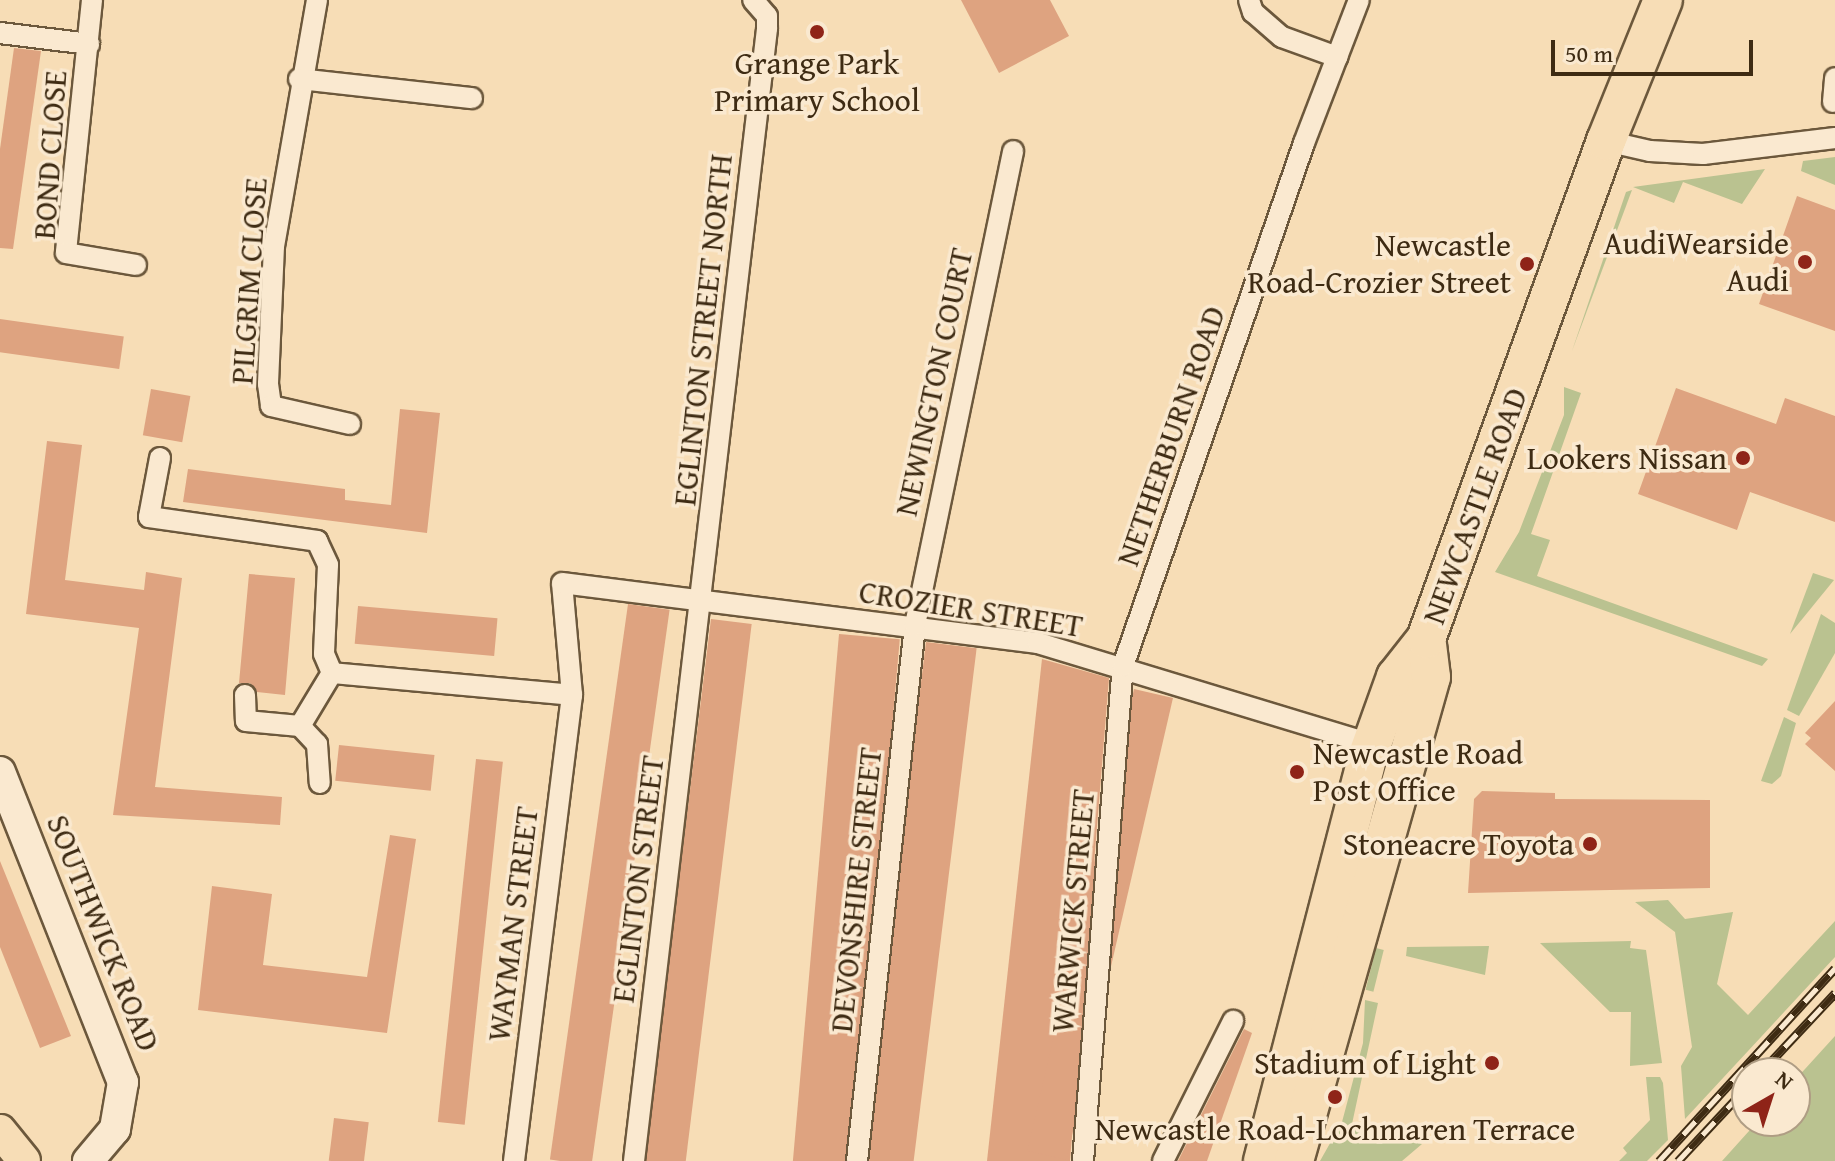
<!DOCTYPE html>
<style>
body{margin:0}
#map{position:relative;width:1835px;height:1161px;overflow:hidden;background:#f7ddb6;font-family:"Gentium Book Plus",serif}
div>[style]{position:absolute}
.green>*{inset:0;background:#bac290;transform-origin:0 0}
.building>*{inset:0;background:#dea380;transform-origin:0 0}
.roads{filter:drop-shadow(2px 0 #6c583c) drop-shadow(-2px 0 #6c583c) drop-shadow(0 2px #6c583c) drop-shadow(0 -2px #6c583c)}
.street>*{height:20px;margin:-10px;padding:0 10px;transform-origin:10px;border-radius:10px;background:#fae9d0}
.secondary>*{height:30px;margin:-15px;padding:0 15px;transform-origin:15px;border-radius:15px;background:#fae9d0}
.primary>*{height:32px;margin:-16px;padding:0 16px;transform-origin:16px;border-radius:16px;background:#f7ddb6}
.highway>*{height:38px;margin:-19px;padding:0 19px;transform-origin:19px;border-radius:19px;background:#f7ddb6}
.rail>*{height:9px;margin-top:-4.5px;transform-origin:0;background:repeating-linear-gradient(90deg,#fae9d0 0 18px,#3e2b13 0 36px);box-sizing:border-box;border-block:2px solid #3e2b13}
.dots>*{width:22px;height:22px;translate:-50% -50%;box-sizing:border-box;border:4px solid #fae9d0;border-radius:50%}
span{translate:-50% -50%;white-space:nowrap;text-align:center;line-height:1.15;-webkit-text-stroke:7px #fae9d0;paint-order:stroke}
.poi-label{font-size:32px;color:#3e2b13}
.right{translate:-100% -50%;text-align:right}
.left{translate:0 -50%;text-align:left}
.street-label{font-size:32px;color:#3e2b13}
.north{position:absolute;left:1731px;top:1057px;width:80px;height:80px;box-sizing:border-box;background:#fae9d0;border:2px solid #af9d84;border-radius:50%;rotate:39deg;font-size:22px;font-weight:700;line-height:32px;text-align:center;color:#3e2b13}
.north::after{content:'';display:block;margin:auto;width:28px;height:36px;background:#8f2418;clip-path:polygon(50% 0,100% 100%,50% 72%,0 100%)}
.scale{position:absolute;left:1551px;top:40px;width:202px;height:36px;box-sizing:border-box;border:4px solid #3e2b13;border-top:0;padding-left:10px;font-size:24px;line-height:28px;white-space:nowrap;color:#3e2b13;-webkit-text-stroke:6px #fae9d0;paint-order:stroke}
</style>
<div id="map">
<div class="green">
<i style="clip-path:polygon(1835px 157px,1835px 185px,1801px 171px,1803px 161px)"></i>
<i style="clip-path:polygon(1765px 169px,1742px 204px,1683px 182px,1674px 203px,1633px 187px)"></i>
<i style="clip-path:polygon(1632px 190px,1572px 351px,1626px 192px)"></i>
<i style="clip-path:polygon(1564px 387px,1581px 393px,1531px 534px,1550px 540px,1537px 576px,1768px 659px,1762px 666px,1495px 572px,1519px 532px,1564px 415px)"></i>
<i style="clip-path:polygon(1813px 573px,1834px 580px,1790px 634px)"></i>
<i style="clip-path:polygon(1821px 614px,1835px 623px,1835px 653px,1799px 716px,1787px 710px)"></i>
<i style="clip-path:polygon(1784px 717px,1796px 723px,1781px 776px,1772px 784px,1761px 781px)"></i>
<i style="clip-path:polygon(1668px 900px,1685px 919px,1733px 912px,1717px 984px,1748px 1015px,1835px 921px,1835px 957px,1685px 1119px,1681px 1066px,1692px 1047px,1675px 932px,1635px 902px)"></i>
<i style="clip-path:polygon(1631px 941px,1630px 948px,1646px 950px,1662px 1063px,1630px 1066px,1631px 1012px,1610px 1012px,1540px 943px)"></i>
<i style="clip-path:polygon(1489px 946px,1485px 975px,1406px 956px,1407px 947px)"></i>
<i style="left:1376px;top:948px;width:8px;height:43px;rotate:14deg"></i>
<i style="clip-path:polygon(1365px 1000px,1378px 1003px,1352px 1124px,1422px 1144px,1402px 1161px,1320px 1161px,1342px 1122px,1363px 1043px)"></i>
<i style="clip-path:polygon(1835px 1036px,1835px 1161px,1722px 1161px,1758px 1121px,1795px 1121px,1795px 1080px)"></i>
<i style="clip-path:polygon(1646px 1077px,1660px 1077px,1663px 1083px,1668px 1140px,1647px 1161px,1619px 1161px,1627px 1153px,1623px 1148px,1650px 1120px)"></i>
</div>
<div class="building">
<i style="clip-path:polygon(961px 0,1050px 0,1069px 36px,999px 73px)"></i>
<i style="clip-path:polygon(14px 48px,41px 51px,13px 249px,0 248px,0 149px)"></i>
<i style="clip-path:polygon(1797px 196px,1835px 210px,1835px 331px,1759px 304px)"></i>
<i style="left:0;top:319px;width:125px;height:33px;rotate:8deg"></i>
<i style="clip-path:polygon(1676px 388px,1776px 424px,1785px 398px,1835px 416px,1835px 522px,1750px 492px,1737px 530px,1638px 494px)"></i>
<i style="left:151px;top:389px;width:40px;height:47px;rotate:10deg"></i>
<i style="clip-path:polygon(400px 409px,440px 413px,427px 533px,183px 502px,188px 469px,345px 489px,345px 500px,391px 505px)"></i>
<i style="clip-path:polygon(47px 441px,82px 445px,65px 580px,144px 590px,146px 572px,182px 578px,155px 787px,282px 797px,280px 825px,113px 815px,139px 628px,26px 614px)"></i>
<i style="clip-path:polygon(249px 574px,295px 578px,285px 695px,257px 692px,250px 683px,239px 683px)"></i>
<i style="left:628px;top:604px;width:42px;height:561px;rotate:8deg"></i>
<i style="left:358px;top:606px;width:140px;height:38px;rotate:5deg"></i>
<i style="left:711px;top:619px;width:41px;height:546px;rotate:7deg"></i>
<i style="left:839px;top:634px;width:61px;height:530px;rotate:5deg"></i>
<i style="left:926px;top:642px;width:51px;height:522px;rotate:7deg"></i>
<i style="clip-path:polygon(1042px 659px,1109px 678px,1070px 1161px,987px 1161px)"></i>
<i style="left:1134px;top:689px;width:40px;height:474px;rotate:13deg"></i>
<i style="clip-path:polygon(1835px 701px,1835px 771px,1805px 744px,1811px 738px,1805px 733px)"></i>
<i style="left:339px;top:745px;width:96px;height:36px;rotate:6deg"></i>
<i style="left:476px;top:759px;width:27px;height:365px;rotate:6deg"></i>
<i style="clip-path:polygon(1482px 791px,1555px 793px,1555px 799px,1710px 800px,1710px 888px,1468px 893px,1474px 799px)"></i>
<i style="clip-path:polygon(390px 835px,416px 839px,387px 1033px,198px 1010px,212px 886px,272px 894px,263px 965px,367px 977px)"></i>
<i style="clip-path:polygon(0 861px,71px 1036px,40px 1048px,0 947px)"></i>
<i style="clip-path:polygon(1244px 1029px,1252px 1033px,1207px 1161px,1178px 1161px)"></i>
<i style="left:334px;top:1118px;width:35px;height:43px;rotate:7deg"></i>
</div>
<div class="roads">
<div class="street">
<i style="left:92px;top:0;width:254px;rotate:95.9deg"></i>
<i style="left:66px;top:253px;width:71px;rotate:9.7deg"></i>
<i style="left:317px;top:0;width:250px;rotate:99.9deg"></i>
<i style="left:274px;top:246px;width:138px;rotate:92.5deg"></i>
<i style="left:268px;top:384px;width:22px;rotate:82deg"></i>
<i style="left:271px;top:406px;width:81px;rotate:12.8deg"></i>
<i style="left:1249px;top:0;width:13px;rotate:72deg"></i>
<i style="left:1253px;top:12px;width:38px;rotate:41deg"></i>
<i style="left:1282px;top:37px;width:59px;rotate:20deg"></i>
<i style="left:0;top:33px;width:90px;rotate:7deg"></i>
<i style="left:299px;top:79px;width:174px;rotate:6.3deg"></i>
<i style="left:1833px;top:102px;width:24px;rotate:-85deg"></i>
<i style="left:1606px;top:141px;width:45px;rotate:12.8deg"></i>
<i style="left:1650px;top:151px;width:53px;rotate:3.2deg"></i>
<i style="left:1703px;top:154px;width:133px;rotate:-6.9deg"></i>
<i style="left:160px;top:458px;width:60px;rotate:100.6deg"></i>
<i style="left:149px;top:517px;width:170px;rotate:8.1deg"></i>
<i style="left:317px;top:541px;width:26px;rotate:65deg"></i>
<i style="left:328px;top:565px;width:89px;rotate:92.6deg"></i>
<i style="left:324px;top:654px;width:21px;rotate:67deg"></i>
<i style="left:332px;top:673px;width:241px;rotate:5.2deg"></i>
<i style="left:245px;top:695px;width:26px;rotate:88deg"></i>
<i style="left:246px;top:721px;width:54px;rotate:5.3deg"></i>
<i style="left:300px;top:726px;width:25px;rotate:47deg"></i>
<i style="left:317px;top:744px;width:39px;rotate:86deg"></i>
<i style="left:300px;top:726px;width:62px;rotate:-58.9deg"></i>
<i style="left:514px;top:1161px;width:470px;rotate:-82.9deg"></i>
<i style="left:572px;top:695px;width:112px;rotate:-95.1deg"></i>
<i style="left:562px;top:583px;width:480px;rotate:7.2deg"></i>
<i style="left:1038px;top:643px;width:357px;rotate:16.9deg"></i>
<i style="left:634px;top:1161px;width:1141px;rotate:-83.3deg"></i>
<i style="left:767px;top:28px;width:12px;rotate:-90deg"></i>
<i style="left:767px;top:16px;width:21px;rotate:-131deg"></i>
<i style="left:857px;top:1161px;width:539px;rotate:-83.82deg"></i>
<i style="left:915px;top:625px;width:484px;rotate:-78.3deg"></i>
<i style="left:1083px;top:1161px;width:497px;rotate:-85.4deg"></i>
<i style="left:1123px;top:666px;width:553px;rotate:-70.91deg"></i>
<i style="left:1304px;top:143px;width:153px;rotate:-69deg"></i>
<i style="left:1163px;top:1161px;width:157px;rotate:-63.4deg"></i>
</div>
<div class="secondary">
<i style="left:0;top:772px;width:334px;rotate:68.4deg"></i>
<i style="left:123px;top:1082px;width:48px;rotate:99.7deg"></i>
<i style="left:115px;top:1129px;width:42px;rotate:130.2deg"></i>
</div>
<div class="primary">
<i style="left:0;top:1131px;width:38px;rotate:51deg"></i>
</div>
<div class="highway">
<i style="left:1263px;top:1161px;width:419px;rotate:-75.5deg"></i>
<i style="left:1368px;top:755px;width:83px;rotate:-70.3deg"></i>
<i style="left:1396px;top:677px;width:48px;rotate:-51.7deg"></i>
<i style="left:1294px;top:1161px;width:503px;rotate:-74.2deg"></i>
<i style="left:1431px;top:677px;width:38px;rotate:-97deg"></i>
<i style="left:1426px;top:639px;width:530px;rotate:-70.13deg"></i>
<i style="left:1606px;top:141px;width:152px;rotate:-68deg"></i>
</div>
</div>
<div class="rail">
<i style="left:1760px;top:1073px;width:110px;rotate:-46.8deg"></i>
<i style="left:1659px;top:1161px;width:261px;rotate:-47.6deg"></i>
<i style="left:1678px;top:1161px;width:101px;rotate:-47deg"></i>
</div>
<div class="dots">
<i style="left:817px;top:32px;background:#8f2418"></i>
<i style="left:1805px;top:262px;background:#8f2418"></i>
<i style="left:1527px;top:264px;background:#8f2418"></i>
<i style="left:1743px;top:458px;background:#8f2418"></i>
<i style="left:1297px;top:772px;background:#8f2418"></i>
<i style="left:1590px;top:844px;background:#8f2418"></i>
<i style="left:1492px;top:1063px;background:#8f2418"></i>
<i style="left:1335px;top:1097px;background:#8f2418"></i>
</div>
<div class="poi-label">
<span style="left:817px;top:82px">Grange Park<br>Primary School</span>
<span class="right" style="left:1789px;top:262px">AudiWearside<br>Audi</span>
<span class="right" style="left:1511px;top:264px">Newcastle<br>Road-Crozier Street</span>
<span class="right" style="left:1727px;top:458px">Lookers Nissan</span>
<span class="left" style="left:1313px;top:772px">Newcastle Road<br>Post Office</span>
<span class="right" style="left:1574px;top:844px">Stoneacre Toyota</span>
<span class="right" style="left:1476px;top:1063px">Stadium of Light</span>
<span style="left:1335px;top:1129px">Newcastle Road-Lochmaren Terrace</span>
</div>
<div class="street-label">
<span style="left:50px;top:155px;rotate:-86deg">BOND CLOSE</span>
<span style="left:249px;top:281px;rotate:-86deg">PILGRIM CLOSE</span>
<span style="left:703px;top:330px;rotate:-84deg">EGLINTON STREET NORTH</span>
<span style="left:934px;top:382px;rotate:-78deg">NEWINGTON COURT</span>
<span style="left:1171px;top:436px;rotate:-71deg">NETHERBURN ROAD</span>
<span style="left:1475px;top:506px;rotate:-70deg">NEWCASTLE ROAD</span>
<span style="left:971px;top:609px;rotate:9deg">CROZIER STREET</span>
<span style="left:638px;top:879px;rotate:-83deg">EGLINTON STREET</span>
<span style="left:856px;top:890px;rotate:-84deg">DEVONSHIRE STREET</span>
<span style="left:1073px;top:911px;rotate:-85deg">WARWICK STREET</span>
<span style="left:513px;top:924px;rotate:-83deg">WAYMAN STREET</span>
<span style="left:103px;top:933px;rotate:68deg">SOUTHWICK ROAD</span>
</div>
<div class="north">N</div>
<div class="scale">50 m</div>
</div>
